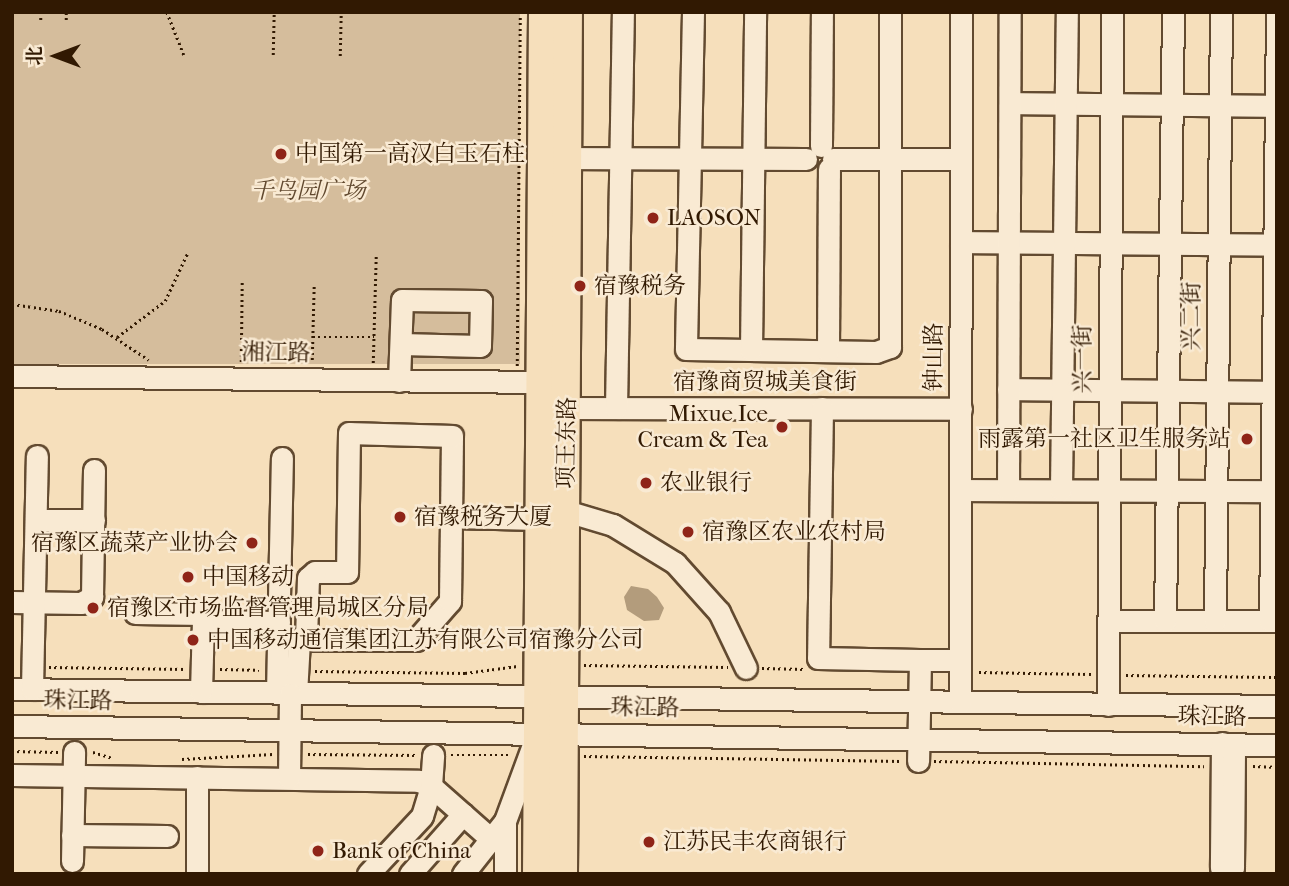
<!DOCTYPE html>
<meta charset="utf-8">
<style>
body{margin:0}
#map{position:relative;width:1289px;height:886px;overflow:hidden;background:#f6dfbb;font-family:"IM FELL French Canon","Noto Serif SC",serif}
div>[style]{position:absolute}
.green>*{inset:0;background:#d5bd9c;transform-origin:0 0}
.water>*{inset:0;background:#b39c7c}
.path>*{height:2.5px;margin-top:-1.25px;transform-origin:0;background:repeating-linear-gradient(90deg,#311902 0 2px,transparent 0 5.5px)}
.roads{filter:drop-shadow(2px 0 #624a30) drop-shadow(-2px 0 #624a30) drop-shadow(0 2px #624a30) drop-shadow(0 -2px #624a30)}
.minor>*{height:21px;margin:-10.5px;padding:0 10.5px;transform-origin:10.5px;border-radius:10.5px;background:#f9ead3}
.major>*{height:28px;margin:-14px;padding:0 14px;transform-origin:14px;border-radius:14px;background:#f6dfbb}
.dots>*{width:19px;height:19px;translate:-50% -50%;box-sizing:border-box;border:4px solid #f9ead3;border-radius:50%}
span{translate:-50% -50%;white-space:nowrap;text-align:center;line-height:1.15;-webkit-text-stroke:5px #f9ead3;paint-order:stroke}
.poi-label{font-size:23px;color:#311902}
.left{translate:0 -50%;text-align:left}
.right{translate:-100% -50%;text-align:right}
.park-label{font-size:23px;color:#624a30;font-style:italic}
.street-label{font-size:23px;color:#311902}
.frame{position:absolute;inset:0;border:14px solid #311902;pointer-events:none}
.north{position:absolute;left:21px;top:21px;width:70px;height:70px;-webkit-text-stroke:5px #f9ead3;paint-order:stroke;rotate:270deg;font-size:19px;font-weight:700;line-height:28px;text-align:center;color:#311902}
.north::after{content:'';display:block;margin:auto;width:24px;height:32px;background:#311902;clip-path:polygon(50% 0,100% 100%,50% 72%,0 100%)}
</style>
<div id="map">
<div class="green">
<i style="left:12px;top:12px;width:508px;height:352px"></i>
</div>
<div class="water">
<i style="clip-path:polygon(631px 586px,648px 589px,657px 597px,664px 608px,659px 620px,644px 621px,627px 610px,624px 597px)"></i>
</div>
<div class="path">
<i style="left:41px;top:12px;width:10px;rotate:90deg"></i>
<i style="left:167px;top:12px;width:46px;rotate:68.4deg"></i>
<i style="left:66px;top:20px;width:8px;rotate:-90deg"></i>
<i style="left:273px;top:55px;width:43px;rotate:-88.7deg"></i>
<i style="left:340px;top:56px;width:44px;rotate:-88.7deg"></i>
<i style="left:12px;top:304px;width:48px;rotate:8.5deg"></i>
<i style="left:59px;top:311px;width:47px;rotate:22.7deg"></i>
<i style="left:102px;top:329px;width:56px;rotate:33.4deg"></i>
<i style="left:117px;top:337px;width:60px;rotate:-36.9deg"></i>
<i style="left:165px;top:301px;width:52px;rotate:-64.9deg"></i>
<i style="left:313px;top:337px;width:61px"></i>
<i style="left:312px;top:360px;width:77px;rotate:-88.5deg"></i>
<i style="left:241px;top:362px;width:81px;rotate:-89.3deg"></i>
<i style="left:373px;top:363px;width:110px;rotate:-88.4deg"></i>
<i style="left:517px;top:366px;width:354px;rotate:-89.5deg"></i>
<i style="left:584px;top:665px;width:144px;rotate:0.8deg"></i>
<i style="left:49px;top:667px;width:137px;rotate:0.8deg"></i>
<i style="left:762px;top:668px;width:43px;rotate:1.3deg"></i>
<i style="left:220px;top:669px;width:39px;rotate:1deg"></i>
<i style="left:315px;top:671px;width:150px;rotate:0.8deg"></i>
<i style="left:465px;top:673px;width:53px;rotate:-7.5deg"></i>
<i style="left:979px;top:672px;width:112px;rotate:1deg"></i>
<i style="left:1126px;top:675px;width:151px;rotate:0.8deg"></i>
<i style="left:12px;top:751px;width:46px;rotate:1.2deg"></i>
<i style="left:93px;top:752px;width:21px;rotate:17deg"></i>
<i style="left:308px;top:754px;width:109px;rotate:0.5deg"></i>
<i style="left:451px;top:755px;width:60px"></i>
<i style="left:584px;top:756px;width:316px;rotate:0.9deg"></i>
<i style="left:182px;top:759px;width:91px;rotate:-3.1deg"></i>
<i style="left:934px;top:761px;width:270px;rotate:1.1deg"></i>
<i style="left:1253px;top:766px;width:24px;rotate:2deg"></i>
</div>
<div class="roads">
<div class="minor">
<i style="left:693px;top:12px;width:337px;rotate:91.2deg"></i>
<i style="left:686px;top:349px;width:190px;rotate:0.9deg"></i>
<i style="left:876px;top:352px;width:15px;rotate:-20deg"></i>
<i style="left:890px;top:347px;width:335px;rotate:-90deg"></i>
<i style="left:1010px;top:103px;width:267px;rotate:0.6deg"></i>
<i style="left:821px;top:146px;width:134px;rotate:-89.6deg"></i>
<i style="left:553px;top:158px;width:253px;rotate:0.2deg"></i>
<i style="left:833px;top:159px;width:128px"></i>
<i style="left:961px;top:242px;width:316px;rotate:0.5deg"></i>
<i style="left:751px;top:350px;width:338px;rotate:-89.3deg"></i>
<i style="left:828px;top:351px;width:182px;rotate:-89.7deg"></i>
<i style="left:12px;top:376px;width:527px;rotate:0.65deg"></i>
<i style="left:399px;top:381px;width:81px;rotate:-87.9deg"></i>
<i style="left:402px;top:300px;width:79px;rotate:0.7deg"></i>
<i style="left:481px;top:301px;width:45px;rotate:91.3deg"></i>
<i style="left:480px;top:346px;width:79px;rotate:-178.5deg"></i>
<i style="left:1008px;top:389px;width:269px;rotate:0.6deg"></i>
<i style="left:568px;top:408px;width:393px;rotate:0.1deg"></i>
<i style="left:616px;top:408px;width:396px;rotate:-89deg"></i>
<i style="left:822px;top:408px;width:250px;rotate:90.9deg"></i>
<i style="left:818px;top:658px;width:102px;rotate:1.1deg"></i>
<i style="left:920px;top:660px;width:101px;rotate:91.1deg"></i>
<i style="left:960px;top:490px;width:317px;rotate:0.2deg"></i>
<i style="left:1008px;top:490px;width:478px;rotate:-89.8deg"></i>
<i style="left:1061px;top:490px;width:478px;rotate:-89.3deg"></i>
<i style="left:566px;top:511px;width:49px;rotate:16.6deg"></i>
<i style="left:613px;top:525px;width:73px;rotate:31.5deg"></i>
<i style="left:675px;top:563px;width:66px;rotate:48.1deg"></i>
<i style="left:719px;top:612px;width:62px;rotate:64.3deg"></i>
<i style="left:452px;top:517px;width:86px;rotate:1.3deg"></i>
<i style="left:36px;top:520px;width:58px"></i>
<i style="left:12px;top:602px;width:69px;rotate:0.8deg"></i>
<i style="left:81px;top:603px;width:13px;rotate:-29deg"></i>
<i style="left:92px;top:597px;width:127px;rotate:-89.1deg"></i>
<i style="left:135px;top:613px;width:68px;rotate:0.8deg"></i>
<i style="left:203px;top:614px;width:7px;rotate:90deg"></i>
<i style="left:203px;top:621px;width:76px;rotate:0.8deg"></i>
<i style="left:1108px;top:621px;width:169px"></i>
<i style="left:1165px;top:621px;width:609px;rotate:-89.25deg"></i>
<i style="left:1215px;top:621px;width:609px;rotate:-89.44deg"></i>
<i style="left:1270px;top:621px;width:609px;rotate:-89.34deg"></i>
<i style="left:920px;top:660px;width:40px"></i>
<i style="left:12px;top:689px;width:1265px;rotate:0.77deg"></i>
<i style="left:32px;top:689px;width:233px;rotate:-88.8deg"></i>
<i style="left:201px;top:692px;width:71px;rotate:-88.4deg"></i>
<i style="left:277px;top:693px;width:235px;rotate:-88.8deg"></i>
<i style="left:296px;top:694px;width:54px;rotate:-86.8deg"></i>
<i style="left:299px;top:640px;width:117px"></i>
<i style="left:416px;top:640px;width:52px;rotate:-48.9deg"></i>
<i style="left:450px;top:601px;width:165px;rotate:-89.3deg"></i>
<i style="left:452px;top:436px;width:103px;rotate:-178.3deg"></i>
<i style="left:349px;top:433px;width:139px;rotate:90.8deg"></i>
<i style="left:347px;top:572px;width:32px;rotate:180deg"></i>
<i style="left:315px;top:572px;width:9px;rotate:139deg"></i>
<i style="left:308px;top:578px;width:60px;rotate:91.9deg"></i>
<i style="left:960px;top:702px;width:690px;rotate:-89.92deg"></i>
<i style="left:1108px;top:705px;width:693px;rotate:-89.67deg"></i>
<i style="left:12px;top:726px;width:1265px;rotate:0.86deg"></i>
<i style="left:1222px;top:743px;width:124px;rotate:90.5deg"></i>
<i style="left:1221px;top:867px;width:9px;rotate:41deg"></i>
<i style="left:1228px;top:873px;width:8px;rotate:-50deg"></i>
<i style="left:1233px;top:867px;width:123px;rotate:-89.5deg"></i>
<i style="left:12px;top:775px;width:407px;rotate:0.8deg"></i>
<i style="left:419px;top:781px;width:13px;rotate:23deg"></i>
<i style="left:431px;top:786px;width:81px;rotate:41.5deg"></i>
<i style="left:197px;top:777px;width:97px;rotate:90deg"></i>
<i style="left:289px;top:778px;width:84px;rotate:-89.3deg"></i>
<i style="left:72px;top:835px;width:95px;rotate:0.6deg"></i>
<i style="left:72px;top:861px;width:109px;rotate:-88.9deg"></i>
<i style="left:368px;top:874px;width:79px;rotate:-47deg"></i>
<i style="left:422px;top:816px;width:31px;rotate:-73deg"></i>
<i style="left:431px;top:786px;width:31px;rotate:-86deg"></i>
<i style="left:410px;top:874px;width:80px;rotate:-48.5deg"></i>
<i style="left:463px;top:874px;width:68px;rotate:-51.6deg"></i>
<i style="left:505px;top:821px;width:81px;rotate:-69.8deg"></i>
<i style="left:505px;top:874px;width:53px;rotate:-90deg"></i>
</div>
<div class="major">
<i style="left:537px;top:874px;width:862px;rotate:-89.6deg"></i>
<i style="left:563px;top:874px;width:862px;rotate:-89.67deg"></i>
</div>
</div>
<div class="dots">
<i style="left:281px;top:154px;background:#8f2418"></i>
<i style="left:653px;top:218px;background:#8f2418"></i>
<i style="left:580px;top:286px;background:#8f2418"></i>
<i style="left:782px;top:427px;background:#8f2418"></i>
<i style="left:1247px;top:439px;background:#8f2418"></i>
<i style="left:646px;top:483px;background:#8f2418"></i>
<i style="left:400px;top:517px;background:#8f2418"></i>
<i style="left:688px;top:532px;background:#8f2418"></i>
<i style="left:252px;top:543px;background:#8f2418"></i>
<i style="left:188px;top:577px;background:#8f2418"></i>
<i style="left:93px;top:608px;background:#8f2418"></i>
<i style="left:193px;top:640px;background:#8f2418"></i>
<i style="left:649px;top:842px;background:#8f2418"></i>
<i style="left:318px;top:851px;background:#8f2418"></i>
</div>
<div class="poi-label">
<span class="left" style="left:295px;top:154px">中国第一高汉白玉石柱</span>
<span class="left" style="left:667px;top:218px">LAOSON</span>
<span class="left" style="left:594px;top:286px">宿豫税务</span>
<span class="right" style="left:768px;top:427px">Mixue Ice<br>Cream &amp; Tea</span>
<span class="right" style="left:1231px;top:439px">雨露第一社区卫生服务站</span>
<span class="left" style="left:660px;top:483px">农业银行</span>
<span class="left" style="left:414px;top:517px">宿豫税务大厦</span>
<span class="left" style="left:702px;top:532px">宿豫区农业农村局</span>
<span class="right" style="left:238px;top:543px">宿豫区蔬菜产业协会</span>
<span class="left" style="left:202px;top:577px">中国移动</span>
<span class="left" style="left:107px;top:608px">宿豫区市场监督管理局城区分局</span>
<span class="left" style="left:207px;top:640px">中国移动通信集团江苏有限公司宿豫分公司</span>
<span class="left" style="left:663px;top:842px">江苏民丰农商银行</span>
<span class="left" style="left:332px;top:851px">Bank of China</span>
</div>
<div class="park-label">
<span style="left:308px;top:191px">千鸟园广场</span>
</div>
<div class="street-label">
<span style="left:1192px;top:316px;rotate:-90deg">兴二街</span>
<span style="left:276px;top:353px;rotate:1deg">湘江路</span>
<span style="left:934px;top:357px;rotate:-90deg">钟山路</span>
<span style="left:1083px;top:359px;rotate:-90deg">兴一街</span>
<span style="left:765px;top:382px">宿豫商贸城美食街</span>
<span style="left:567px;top:443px;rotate:-89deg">项王东路</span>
<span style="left:78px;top:701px;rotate:1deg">珠江路</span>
<span style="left:645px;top:708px;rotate:1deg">珠江路</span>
<span style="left:1212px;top:717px;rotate:1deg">珠江路</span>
</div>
<div class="frame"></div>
<div class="north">北</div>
</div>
